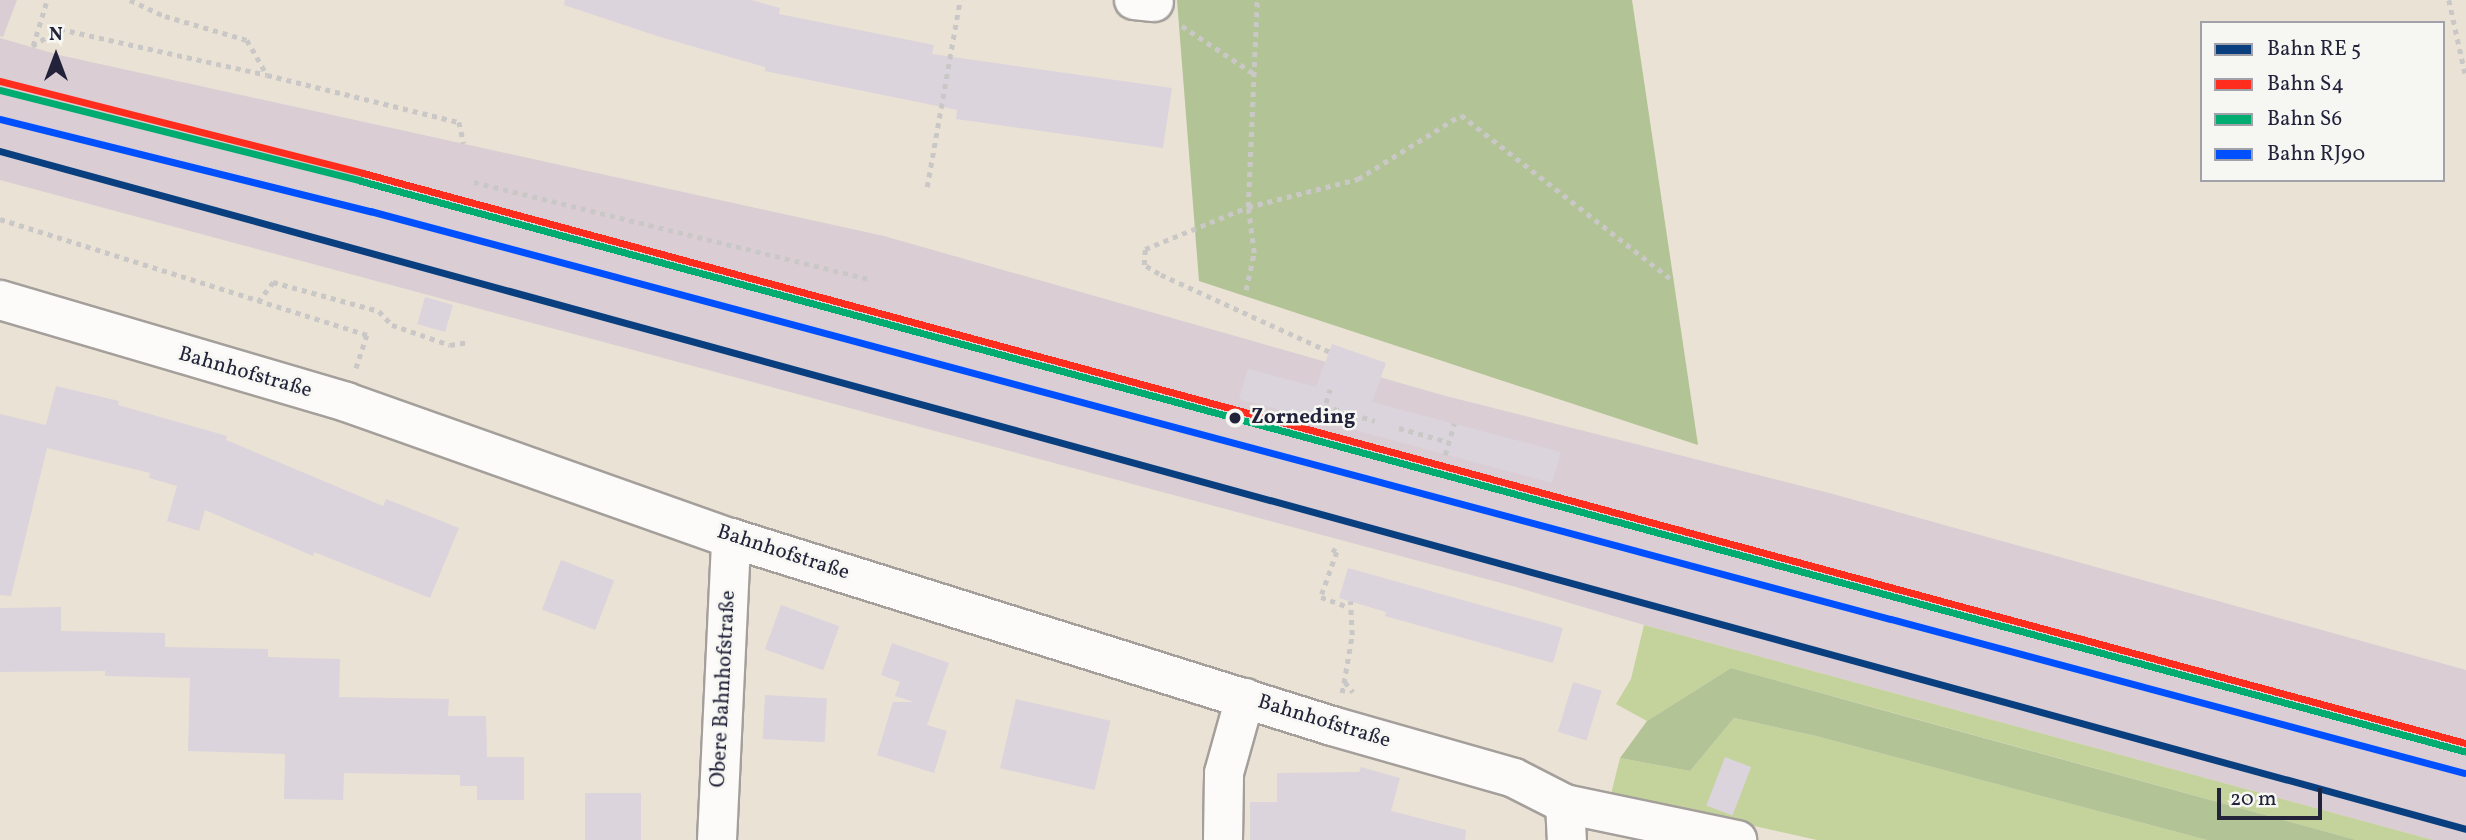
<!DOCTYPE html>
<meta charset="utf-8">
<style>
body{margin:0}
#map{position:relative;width:2466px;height:840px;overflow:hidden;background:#eae2d5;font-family:Vollkorn,serif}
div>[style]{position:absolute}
.industrial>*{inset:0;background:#daced4}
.green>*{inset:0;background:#c4d29c}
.forest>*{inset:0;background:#b2c395}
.building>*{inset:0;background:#dbd4dc;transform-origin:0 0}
.path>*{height:4.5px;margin-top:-2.25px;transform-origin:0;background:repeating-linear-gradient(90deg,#cac8c7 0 5px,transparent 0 10px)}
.roads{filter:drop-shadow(2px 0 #a49f9b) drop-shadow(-2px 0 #a49f9b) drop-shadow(0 2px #a49f9b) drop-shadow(0 -2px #a49f9b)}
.minor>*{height:38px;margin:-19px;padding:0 19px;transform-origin:19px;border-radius:19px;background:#fcfbf9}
.rail-1>*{height:7px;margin:-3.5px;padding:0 3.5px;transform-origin:3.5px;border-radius:3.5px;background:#093f7f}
.rail-2>*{height:7px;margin:-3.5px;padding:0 3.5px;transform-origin:3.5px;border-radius:3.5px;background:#ff2d1d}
.rail-3>*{height:7px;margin:-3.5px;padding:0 3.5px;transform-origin:3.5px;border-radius:3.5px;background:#00ac6f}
.rail-4>*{height:7px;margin:-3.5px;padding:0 3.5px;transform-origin:3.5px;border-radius:3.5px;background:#0050ff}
.dots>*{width:19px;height:19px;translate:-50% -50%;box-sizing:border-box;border:4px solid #f6f6f2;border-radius:50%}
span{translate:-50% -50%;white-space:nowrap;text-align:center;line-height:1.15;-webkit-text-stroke:5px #f6f6f2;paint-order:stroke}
.street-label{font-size:21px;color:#22223b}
.stop-label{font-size:21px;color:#22223b;font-weight:700}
.left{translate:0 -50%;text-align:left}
.legend{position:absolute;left:2200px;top:21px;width:245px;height:161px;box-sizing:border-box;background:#f6f6f2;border:2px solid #a1a1a9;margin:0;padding:9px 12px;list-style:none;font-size:21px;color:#22223b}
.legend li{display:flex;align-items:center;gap:14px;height:35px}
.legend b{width:35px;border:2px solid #a1a1a9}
.north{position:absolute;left:21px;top:21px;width:70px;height:70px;-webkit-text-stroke:5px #f6f6f2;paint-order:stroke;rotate:0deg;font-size:19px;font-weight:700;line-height:28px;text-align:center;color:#22223b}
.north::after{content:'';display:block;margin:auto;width:24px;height:32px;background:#22223b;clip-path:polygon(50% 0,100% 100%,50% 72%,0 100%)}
.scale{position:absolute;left:2217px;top:788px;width:105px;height:32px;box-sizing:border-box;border:4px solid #22223b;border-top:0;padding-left:9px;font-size:21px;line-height:24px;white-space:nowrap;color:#22223b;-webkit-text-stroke:5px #f6f6f2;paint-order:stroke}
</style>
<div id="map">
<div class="industrial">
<i style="clip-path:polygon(0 0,17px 0,3px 37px,0 36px)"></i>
<i style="clip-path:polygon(0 38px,59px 55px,884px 236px,1446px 396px,1833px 494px,2466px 670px,2466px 840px,2433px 840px,1644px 625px,1516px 587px,0 180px)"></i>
</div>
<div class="green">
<i style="clip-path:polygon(1644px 625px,2433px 840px,2356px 840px,1731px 668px,1647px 721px,1616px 704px,1631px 679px)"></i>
<i style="clip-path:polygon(1734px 718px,1816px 736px,2207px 840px,1817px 840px,1611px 794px,1620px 758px,1690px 771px)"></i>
</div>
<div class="forest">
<i style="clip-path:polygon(1177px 0,1632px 0,1698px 445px,1199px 281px)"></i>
<i style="clip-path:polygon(1731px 668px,1875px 708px,2356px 840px,2207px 840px,1816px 736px,1734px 718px,1690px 771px,1620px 758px,1647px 721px)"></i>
</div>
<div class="building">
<i style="clip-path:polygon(565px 0,751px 0,780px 8px,779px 14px,934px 45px,932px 54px,1172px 88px,1163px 148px,956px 119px,957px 110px,765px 71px,765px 67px,660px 37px,564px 5px)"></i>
<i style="left:425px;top:297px;width:29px;height:28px;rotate:16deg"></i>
<i style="clip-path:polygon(1332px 344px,1386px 363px,1372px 402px,1561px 452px,1552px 483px,1239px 399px,1248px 369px,1316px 387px)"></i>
<i style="clip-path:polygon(56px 386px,119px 401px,118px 405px,227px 436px,226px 440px,383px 506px,386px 499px,459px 528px,430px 598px,314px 552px,313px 556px,205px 510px,199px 531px,167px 521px,177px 486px,149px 478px,150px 473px,47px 448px,11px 596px,0 595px,0 414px,46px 425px)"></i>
<i style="left:561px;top:560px;width:57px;height:53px;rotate:21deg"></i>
<i style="clip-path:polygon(1348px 568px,1563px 628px,1553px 663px,1385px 616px,1386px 612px,1339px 598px)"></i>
<i style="left:781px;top:605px;width:62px;height:47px;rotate:20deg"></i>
<i style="clip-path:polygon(61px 607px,61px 631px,165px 633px,165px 647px,268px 649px,268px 657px,340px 659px,339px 697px,449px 699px,448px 716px,486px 716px,487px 757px,524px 757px,524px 800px,477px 800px,477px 786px,460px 786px,460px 775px,344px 773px,343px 800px,284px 799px,285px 754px,188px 751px,190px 678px,105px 676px,105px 671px,0 672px,0 608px)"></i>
<i style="clip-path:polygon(892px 643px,949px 663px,927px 725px,947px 731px,934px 773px,877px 755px,893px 702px,914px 702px,895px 696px,900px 682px,881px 675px)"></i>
<i style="left:1573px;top:682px;width:30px;height:52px;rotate:17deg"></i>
<i style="left:765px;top:695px;width:62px;height:44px;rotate:3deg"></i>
<i style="left:1016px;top:699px;width:97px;height:71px;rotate:13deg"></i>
<i style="left:1725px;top:757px;width:28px;height:52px;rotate:21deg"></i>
<i style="clip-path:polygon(1361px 767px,1400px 778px,1391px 811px,1466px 830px,1465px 840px,1250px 840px,1250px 802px,1277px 802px,1277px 773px,1359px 772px)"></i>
<i style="left:585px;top:793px;width:56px;height:47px"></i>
</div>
<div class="path">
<i style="left:130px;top:0;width:38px;rotate:25deg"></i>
<i style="left:165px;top:16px;width:85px;rotate:16.3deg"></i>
<i style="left:247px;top:40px;width:39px;rotate:60deg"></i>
<i style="left:2449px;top:0;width:79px;rotate:77.6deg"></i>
<i style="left:1182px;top:26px;width:85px;rotate:33.5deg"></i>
<i style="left:32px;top:46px;width:33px;rotate:-31deg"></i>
<i style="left:60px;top:29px;width:212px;rotate:12.5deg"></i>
<i style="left:267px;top:75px;width:198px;rotate:13.8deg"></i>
<i style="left:459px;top:122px;width:22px;rotate:77deg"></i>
<i style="left:33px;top:46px;width:48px;rotate:-73.1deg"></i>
<i style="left:474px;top:182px;width:408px;rotate:13.8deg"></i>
<i style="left:927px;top:187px;width:190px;rotate:-80deg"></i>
<i style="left:0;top:219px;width:385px;rotate:17.5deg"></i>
<i style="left:367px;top:335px;width:35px;rotate:108deg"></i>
<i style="left:1246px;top:290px;width:38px;rotate:-78deg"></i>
<i style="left:1254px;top:253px;width:46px;rotate:-97.4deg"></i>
<i style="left:1248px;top:207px;width:207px;rotate:-87.5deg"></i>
<i style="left:258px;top:302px;width:25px;rotate:-53deg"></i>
<i style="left:273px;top:282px;width:110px;rotate:15.3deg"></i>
<i style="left:379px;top:311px;width:19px;rotate:47deg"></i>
<i style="left:392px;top:325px;width:61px;rotate:19deg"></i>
<i style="left:450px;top:345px;width:19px;rotate:-9deg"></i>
<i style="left:1329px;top:352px;width:187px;rotate:-155.4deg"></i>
<i style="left:1159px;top:274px;width:17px;rotate:-149deg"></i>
<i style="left:1144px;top:265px;width:16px;rotate:-86deg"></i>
<i style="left:1145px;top:249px;width:111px;rotate:-22.2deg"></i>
<i style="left:1248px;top:207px;width:114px;rotate:-14.3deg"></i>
<i style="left:1358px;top:179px;width:121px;rotate:-31.9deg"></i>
<i style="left:1461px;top:115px;width:265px;rotate:38deg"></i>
<i style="left:1324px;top:406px;width:53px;rotate:16.4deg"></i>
<i style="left:1320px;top:422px;width:34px;rotate:-73deg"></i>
<i style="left:1399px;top:428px;width:51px;rotate:15.9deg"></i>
<i style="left:1445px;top:455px;width:33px;rotate:-74deg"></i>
<i style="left:1332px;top:549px;width:6px;rotate:31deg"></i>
<i style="left:1337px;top:552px;width:48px;rotate:109.6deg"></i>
<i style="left:1321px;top:597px;width:29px;rotate:20deg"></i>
<i style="left:1345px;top:682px;width:13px;rotate:51deg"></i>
<i style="left:1342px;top:693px;width:59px;rotate:-80.2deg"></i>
<i style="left:1352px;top:635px;width:34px;rotate:-93deg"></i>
</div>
<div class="roads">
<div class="minor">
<i style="left:1134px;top:0;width:20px;rotate:6deg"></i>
<i style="left:0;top:300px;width:361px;rotate:16.4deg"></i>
<i style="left:346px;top:402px;width:408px;rotate:19.5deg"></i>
<i style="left:731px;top:538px;width:630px;rotate:17.37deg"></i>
<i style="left:1332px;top:726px;width:189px;rotate:15.9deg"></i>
<i style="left:1514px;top:778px;width:57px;rotate:27deg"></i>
<i style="left:1565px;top:804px;width:176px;rotate:11.8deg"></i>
<i style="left:1565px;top:804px;width:36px;rotate:87deg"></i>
<i style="left:717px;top:840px;width:302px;rotate:-87.3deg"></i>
<i style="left:1223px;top:840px;width:67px;rotate:-89.1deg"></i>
<i style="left:1224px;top:773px;width:78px;rotate:-74.4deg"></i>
</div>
</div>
<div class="rail-1">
<i style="left:0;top:151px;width:2558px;rotate:15.37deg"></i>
</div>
<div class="rail-2">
<i style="left:0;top:81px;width:374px;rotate:14.2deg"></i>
<i style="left:363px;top:173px;width:2179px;rotate:15.17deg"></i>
</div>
<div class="rail-3">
<i style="left:0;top:90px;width:372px;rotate:14.1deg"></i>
<i style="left:361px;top:181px;width:2179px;rotate:15.17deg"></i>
</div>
<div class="rail-4">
<i style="left:0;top:119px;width:381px;rotate:14deg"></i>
<i style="left:370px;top:211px;width:2168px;rotate:15.02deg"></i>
</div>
<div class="dots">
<i style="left:1235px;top:418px;background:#22223b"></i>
</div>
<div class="street-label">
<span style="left:245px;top:373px;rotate:16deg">Bahnhofstraße</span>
<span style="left:783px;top:553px;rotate:18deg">Bahnhofstraße</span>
<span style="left:724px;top:689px;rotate:-87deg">Obere Bahnhofstraße</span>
<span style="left:1324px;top:722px;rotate:17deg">Bahnhofstraße</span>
</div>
<div class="stop-label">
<span class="left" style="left:1251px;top:418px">Zorneding</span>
</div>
<ul class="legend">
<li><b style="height:9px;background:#093f7f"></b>Bahn RE 5</li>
<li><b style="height:9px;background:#ff2d1d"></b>Bahn S4</li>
<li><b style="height:9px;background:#00ac6f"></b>Bahn S6</li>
<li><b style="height:9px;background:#0050ff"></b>Bahn RJ90</li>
</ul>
<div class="north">N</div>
<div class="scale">20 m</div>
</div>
